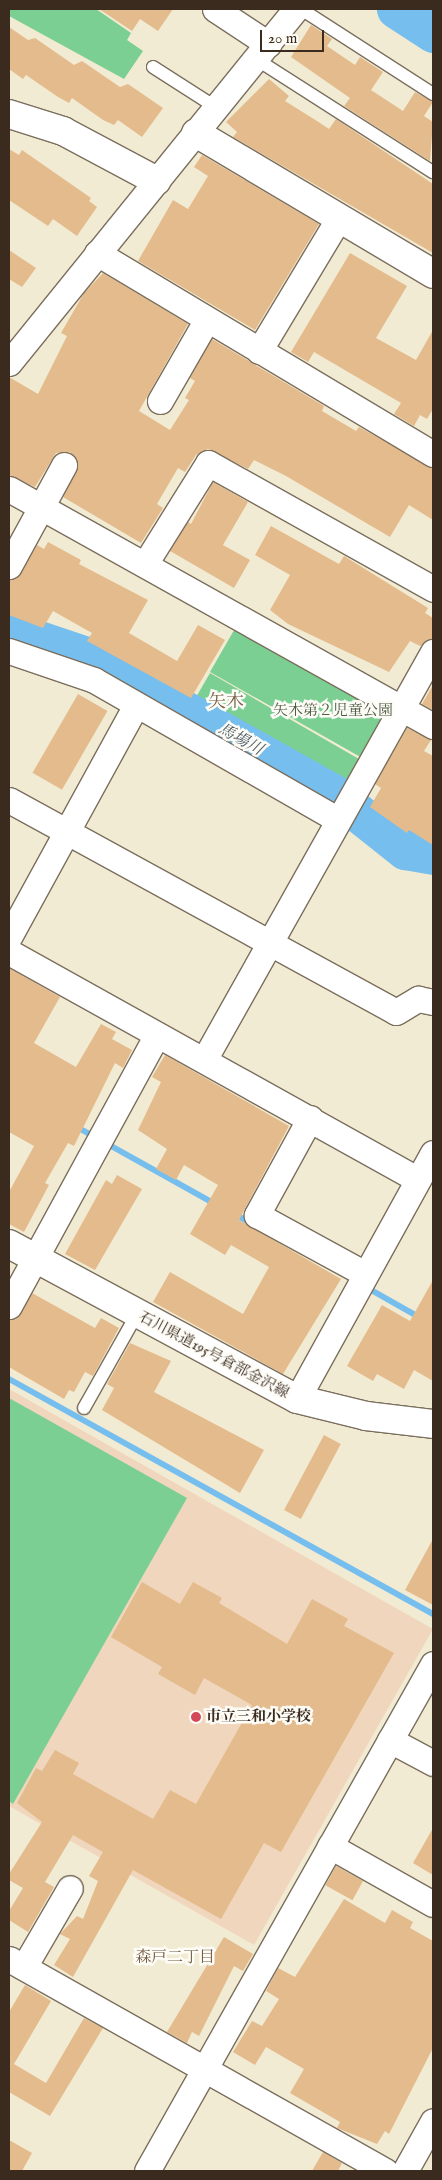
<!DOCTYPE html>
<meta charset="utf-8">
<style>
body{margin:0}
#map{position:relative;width:442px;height:2180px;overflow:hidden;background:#f2ebd3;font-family:"IM FELL English","Noto Serif JP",serif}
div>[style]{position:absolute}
.built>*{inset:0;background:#efd6bc}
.green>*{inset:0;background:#7bcf92;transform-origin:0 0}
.stream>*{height:6px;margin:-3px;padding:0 3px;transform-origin:3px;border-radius:3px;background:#76beee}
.river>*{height:39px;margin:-19.5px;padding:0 19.5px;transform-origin:19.5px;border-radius:19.5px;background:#76beee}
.building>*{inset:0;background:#e4bb8c;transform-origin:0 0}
.roads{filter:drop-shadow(1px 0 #7b6e5d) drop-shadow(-1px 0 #7b6e5d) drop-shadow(0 1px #7b6e5d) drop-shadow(0 -1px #7b6e5d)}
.service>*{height:12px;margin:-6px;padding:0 6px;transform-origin:6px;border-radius:6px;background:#fff}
.minor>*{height:25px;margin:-12.5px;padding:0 12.5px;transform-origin:12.5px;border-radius:12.5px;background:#fff}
.tertiary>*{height:28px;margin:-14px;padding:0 14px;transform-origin:14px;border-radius:14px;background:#fff}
.secondary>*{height:28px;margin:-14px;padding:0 14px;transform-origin:14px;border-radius:14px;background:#fff}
.dots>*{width:14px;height:14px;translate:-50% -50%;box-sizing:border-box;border:2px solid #fdfcf7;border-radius:50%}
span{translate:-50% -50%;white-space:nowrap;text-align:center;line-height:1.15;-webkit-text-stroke:5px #fdfcf7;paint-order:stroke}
.park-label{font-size:15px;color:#4e5c41}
.street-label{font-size:15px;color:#3b2a1e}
.poi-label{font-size:15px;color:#3b2a1e;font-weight:700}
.left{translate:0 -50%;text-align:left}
.water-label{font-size:16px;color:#505e67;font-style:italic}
.neighbourhood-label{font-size:16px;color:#765d44}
.quarter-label{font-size:18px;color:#765d44}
.frame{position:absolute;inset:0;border:10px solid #3b2a1e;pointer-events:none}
.scale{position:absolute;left:260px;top:30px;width:64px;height:22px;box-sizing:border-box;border:2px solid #3b2a1e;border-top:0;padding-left:6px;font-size:15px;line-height:18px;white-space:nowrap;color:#3b2a1e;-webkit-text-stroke:4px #fdfcf7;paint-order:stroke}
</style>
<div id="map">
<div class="built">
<i style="clip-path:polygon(9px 1389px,433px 1629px,254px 1945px,9px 1806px)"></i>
</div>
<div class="green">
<i style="clip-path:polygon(9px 9px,96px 9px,131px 33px,127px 40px,143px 51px,124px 79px,9px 16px)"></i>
<i style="clip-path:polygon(237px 625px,382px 708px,386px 720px,364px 759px,210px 672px)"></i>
<i style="left:210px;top:673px;width:176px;height:34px;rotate:30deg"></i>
<i style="clip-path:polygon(9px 1398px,187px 1498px,13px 1804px,9px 1801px)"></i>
</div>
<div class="stream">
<i style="left:75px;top:1126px;width:23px;rotate:29deg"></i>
<i style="left:104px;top:1142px;width:127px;rotate:29.2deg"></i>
<i style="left:233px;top:1213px;width:22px;rotate:30deg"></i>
<i style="left:364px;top:1286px;width:79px;rotate:29.5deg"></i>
<i style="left:9px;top:1379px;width:485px;rotate:29deg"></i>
</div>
<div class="river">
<i style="left:396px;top:9px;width:44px;rotate:33deg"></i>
<i style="left:9px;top:630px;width:88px;rotate:18.6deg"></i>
<i style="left:92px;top:658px;width:276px;rotate:29.3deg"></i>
<i style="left:333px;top:793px;width:92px;rotate:38.4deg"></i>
<i style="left:405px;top:850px;width:28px;rotate:10deg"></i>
</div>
<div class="building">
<i style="clip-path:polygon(99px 9px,173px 9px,158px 31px,140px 19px,132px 31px)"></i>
<i style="clip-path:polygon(311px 25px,332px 39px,327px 46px,355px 65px,360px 57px,383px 72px,371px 90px,403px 111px,415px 92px,433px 102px,424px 116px,433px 122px,430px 161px,344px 106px,350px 98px,291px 57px)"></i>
<i style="clip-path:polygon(9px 27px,28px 40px,35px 38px,74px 65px,82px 61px,120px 87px,128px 84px,163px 108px,142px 137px,118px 120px,114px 125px,103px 120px,72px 98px,69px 103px,58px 97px,26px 75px,23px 79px,9px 69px)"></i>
<i style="clip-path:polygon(269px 79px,289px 96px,285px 101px,317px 121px,329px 129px,336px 119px,433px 184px,433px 253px,233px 137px,237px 132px,226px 122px)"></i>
<i style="clip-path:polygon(9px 149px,19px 155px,22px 150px,91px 198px,89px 201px,97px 207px,77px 236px,53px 219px,48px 226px,9px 200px)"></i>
<i style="clip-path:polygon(202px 155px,319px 224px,255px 330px,138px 261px,173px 200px,188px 209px,208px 176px,194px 167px)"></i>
<i style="clip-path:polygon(9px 250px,36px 268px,22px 287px,9px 279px)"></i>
<i style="clip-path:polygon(350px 253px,407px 286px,376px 338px,416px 360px,433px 330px,433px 409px,427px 419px,420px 415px,414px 426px,394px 414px,401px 403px,314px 352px,308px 362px,291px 352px)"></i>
<i style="clip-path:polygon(103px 273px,188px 324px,139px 411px,170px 430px,189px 400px,185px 398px,195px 381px,190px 378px,212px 339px,324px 406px,322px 411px,356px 431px,359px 427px,433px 468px,433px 520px,409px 505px,390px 537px,286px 476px,254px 460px,248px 469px,208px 449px,196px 455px,185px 472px,178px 468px,157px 504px,163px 508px,141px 543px,63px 497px,78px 465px,70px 452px,56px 453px,35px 487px,9px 475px,9px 377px,38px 394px,67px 336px,61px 333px,84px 293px)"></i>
<i style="clip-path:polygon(213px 482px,248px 502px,223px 545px,250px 560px,234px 588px,170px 551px,188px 522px,191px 524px)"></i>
<i style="clip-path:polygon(271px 526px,339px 564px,344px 556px,428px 608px,425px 613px,433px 618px,433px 638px,420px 646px,410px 641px,389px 672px,288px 624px,270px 610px,290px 575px,255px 555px)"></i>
<i style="clip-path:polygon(48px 542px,81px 560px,79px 564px,148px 600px,129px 633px,177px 661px,198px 625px,225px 640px,191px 698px,87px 641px,92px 633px,53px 611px,43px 628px,9px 615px,9px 580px,21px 573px,37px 545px,44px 549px)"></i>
<i style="clip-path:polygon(433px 685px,433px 710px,422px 704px)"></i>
<i style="left:78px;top:694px;width:34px;height:91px;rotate:30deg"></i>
<i style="clip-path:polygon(407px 728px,431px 740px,424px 751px,433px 756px,433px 845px,409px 830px,407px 833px,370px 807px,381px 788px,375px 784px)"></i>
<i style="clip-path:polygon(9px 968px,60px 997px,34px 1043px,76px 1067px,101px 1024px,116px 1032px,112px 1039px,132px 1050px,123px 1068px,115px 1063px,74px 1146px,68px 1143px,45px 1183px,49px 1185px,24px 1232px,9px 1224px,9px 1192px,34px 1146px,9px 1132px)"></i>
<i style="clip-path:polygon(165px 1055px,289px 1126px,239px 1220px,341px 1279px,283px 1374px,153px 1302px,170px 1272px,243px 1314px,269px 1267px,231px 1245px,225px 1255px,190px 1234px,218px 1185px,184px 1165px,176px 1180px,156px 1169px,167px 1149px,138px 1130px,161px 1082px,152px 1077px)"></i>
<i style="clip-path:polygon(117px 1175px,142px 1189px,95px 1270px,65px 1254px,106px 1180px,112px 1184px)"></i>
<i style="clip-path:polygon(433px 1280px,433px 1381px,414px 1370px,404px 1389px,377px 1374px,373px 1381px,347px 1366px,382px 1305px,410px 1321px)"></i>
<i style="clip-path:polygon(32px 1293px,95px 1328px,101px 1318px,119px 1328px,93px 1376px,85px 1372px,74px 1392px,69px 1390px,64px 1399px,9px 1367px,9px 1320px,21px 1313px)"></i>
<i style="clip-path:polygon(130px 1343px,171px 1361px,154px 1392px,264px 1450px,240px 1493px,102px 1410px,114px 1388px,107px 1384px)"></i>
<i style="left:324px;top:1435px;width:19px;height:85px;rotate:28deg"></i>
<i style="clip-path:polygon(433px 1539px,433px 1605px,405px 1590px)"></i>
<i style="clip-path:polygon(142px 1582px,180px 1604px,193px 1582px,222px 1598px,219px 1603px,287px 1644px,312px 1599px,348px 1619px,344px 1626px,394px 1653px,281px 1852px,264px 1843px,221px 1919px,133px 1870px,73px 1977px,54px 1965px,70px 1939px,60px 1934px,77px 1916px,83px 1919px,98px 1881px,89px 1876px,103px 1852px,73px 1835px,45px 1882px,54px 1887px,28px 1932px,9px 1920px,9px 1911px,23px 1888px,9px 1880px,9px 1874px,42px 1822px,17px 1803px,36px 1768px,42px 1771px,55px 1750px,79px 1763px,73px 1774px,153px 1819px,170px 1790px,196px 1804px,252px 1705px,204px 1678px,195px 1695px,158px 1674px,162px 1667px,111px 1637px)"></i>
<i style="clip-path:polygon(433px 1828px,433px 1875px,413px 1863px)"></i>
<i style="left:336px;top:1866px;width:31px;height:22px;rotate:29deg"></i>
<i style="clip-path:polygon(344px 1899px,385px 1923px,392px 1910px,413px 1922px,410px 1928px,433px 1941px,433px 2048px,389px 2134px,385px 2131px,377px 2144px,337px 2128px,340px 2122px,290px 2093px,304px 2069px,266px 2047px,255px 2065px,233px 2052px,252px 2021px,262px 2026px,279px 1999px,266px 1991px,278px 1968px,295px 1977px)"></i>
<i style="clip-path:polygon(224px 1937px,253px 1954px,243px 1971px,234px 1966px,199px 2036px,192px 2032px,187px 2043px,167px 2032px)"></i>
<i style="clip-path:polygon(25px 1985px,51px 2001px,14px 2064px,46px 2083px,84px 2018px,103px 2028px,50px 2116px,9px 2092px,9px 2012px)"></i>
<i style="clip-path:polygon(9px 2140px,32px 2153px,22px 2171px,9px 2171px)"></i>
<i style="clip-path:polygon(323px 2152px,342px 2163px,338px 2171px,312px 2171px)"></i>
</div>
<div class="roads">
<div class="service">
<i style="left:301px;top:9px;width:157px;rotate:32.8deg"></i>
<i style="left:256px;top:59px;width:210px;rotate:32.6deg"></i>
<i style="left:153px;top:67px;width:76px;rotate:32.6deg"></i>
<i style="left:84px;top:1408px;width:108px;rotate:-60.6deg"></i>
</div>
<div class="minor">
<i style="left:215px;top:9px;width:64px;rotate:33.4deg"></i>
<i style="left:97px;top:253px;width:392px;rotate:30.9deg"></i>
<i style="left:259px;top:351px;width:155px;rotate:-59deg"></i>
<i style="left:9px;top:363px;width:456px;rotate:-51deg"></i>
<i style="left:160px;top:401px;width:92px;rotate:-60.1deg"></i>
<i style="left:9px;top:489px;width:486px;rotate:29.2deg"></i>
<i style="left:145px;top:564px;width:119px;rotate:-58deg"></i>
<i style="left:208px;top:463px;width:258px;rotate:29.2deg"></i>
<i style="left:9px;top:566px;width:115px;rotate:-61.4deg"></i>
<i style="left:9px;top:651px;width:90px;rotate:18.8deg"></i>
<i style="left:94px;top:680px;width:281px;rotate:29.8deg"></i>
<i style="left:9px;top:800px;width:441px;rotate:28.7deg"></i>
<i style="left:396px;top:1012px;width:26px;rotate:-31deg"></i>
<i style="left:418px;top:999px;width:15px;rotate:11deg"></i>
<i style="left:9px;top:937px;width:262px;rotate:-61.3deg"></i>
<i style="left:9px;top:952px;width:467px;rotate:29.1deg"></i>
<i style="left:204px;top:1060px;width:468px;rotate:-60.7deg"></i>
<i style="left:310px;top:1118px;width:111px;rotate:118.7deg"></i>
<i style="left:257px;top:1215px;width:123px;rotate:28.6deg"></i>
<i style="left:9px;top:1306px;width:309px;rotate:-61.4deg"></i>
<i style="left:297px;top:1399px;width:281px;rotate:-61.1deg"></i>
<i style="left:390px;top:1740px;width:49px;rotate:28.1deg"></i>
<i style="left:330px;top:1846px;width:118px;rotate:29.4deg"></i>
<i style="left:9px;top:1959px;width:432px;rotate:29.4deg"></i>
<i style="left:24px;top:1967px;width:91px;rotate:-59.8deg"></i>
<i style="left:147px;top:2171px;width:582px;rotate:-60.57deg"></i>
<i style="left:405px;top:2171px;width:57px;rotate:-60.8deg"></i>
</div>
<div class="tertiary">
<i style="left:9px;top:114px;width:57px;rotate:17.5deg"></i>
<i style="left:63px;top:131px;width:106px;rotate:28deg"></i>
<i style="left:196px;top:133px;width:276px;rotate:30.7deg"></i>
</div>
<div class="secondary">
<i style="left:9px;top:1244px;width:327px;rotate:28.3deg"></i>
<i style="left:297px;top:1399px;width:71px;rotate:13.8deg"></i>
<i style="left:366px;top:1416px;width:67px;rotate:6.8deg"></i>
</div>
</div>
<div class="dots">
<i style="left:196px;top:1717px;background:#d1495b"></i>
</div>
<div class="park-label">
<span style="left:333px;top:711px">矢木第２児童公園</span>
</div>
<div class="street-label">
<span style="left:214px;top:1355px;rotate:28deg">石川県道195号倉部金沢線</span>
</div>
<div class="poi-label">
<span class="left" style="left:206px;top:1717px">市立三和小学校</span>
</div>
<div class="water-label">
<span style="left:240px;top:740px;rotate:29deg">馬場川</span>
</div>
<div class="neighbourhood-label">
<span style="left:175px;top:1958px">森戸二丁目</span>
</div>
<div class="quarter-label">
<span style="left:226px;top:703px">矢木</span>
</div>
<div class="frame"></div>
<div class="scale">20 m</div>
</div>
